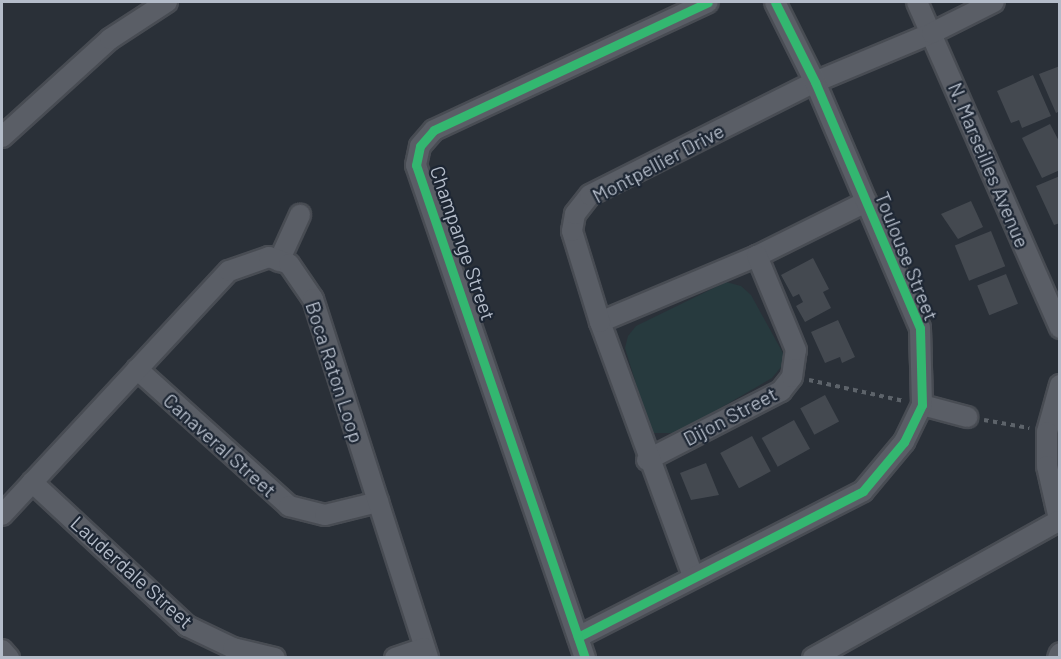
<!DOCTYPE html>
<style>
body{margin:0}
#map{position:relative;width:1061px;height:659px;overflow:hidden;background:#2a3038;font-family:Barlow,sans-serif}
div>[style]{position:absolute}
.green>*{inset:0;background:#273a3e}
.building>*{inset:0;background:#444950;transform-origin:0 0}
.path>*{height:4px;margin-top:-2px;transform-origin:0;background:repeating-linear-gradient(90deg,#5d636a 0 4.5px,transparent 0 9px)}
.roads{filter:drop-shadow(2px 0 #484c53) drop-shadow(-2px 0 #484c53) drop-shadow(0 2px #484c53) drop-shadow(0 -2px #484c53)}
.minor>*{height:20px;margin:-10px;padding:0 10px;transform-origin:10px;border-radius:10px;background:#5a5e66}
.cycleway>*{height:9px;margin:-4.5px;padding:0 4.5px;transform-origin:4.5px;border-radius:4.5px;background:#33b770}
span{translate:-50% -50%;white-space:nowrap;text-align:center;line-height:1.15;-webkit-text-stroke:4.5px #1d2633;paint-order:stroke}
.street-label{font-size:20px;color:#b4bcc9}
.frame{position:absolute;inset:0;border:3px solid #b4bcc9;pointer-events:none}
</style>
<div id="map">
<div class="green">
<i style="clip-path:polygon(726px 282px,741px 286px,751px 295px,784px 355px,781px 367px,772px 378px,677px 433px,651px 433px,625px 348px,628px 336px,636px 326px)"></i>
</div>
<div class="building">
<i style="clip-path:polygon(1060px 66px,1060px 111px,1056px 113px,1039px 74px)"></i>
<i style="clip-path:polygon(1033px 75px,1051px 116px,1022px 128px,1019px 120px,1011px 123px,997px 91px)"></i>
<i style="clip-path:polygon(1050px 124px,1060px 143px,1060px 170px,1042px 178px,1022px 138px)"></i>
<i style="clip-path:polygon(1060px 176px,1060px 223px,1054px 225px,1036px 186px)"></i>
<i style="clip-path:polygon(971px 201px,983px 227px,958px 239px,941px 214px)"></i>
<i style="left:991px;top:231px;width:38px;height:39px;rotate:68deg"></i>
<i style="clip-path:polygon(813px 258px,829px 289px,823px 292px,831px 308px,805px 322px,796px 306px,803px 302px,799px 294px,793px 297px,781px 275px)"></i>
<i style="left:1006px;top:274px;width:32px;height:31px;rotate:68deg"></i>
<i style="clip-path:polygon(838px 320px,855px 357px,842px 363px,840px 357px,825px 363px,811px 332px)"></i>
<i style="left:825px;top:395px;width:30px;height:28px;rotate:62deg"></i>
<i style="left:794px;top:420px;width:33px;height:37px;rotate:61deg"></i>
<i style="left:752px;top:436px;width:40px;height:36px;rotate:62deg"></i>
<i style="clip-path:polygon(706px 463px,719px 495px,691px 500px,680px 473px)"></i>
</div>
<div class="path">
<i style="left:809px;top:380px;width:97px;rotate:12.5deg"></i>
<i style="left:984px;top:420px;width:46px;rotate:10.1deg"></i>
</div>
<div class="roads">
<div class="minor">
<i style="left:917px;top:2px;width:356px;rotate:66.3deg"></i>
<i style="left:2px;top:137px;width:146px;rotate:-42.2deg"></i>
<i style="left:110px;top:39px;width:68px;rotate:-33deg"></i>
<i style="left:279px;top:261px;width:51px;rotate:-65.5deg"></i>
<i style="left:600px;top:322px;width:170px;rotate:-22.8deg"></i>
<i style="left:757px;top:256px;width:122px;rotate:-26.4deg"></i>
<i style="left:137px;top:369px;width:205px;rotate:42deg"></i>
<i style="left:289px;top:506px;width:37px;rotate:14deg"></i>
<i style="left:325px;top:515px;width:55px;rotate:-13.8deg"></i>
<i style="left:1060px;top:385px;width:49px;rotate:105.5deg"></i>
<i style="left:1047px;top:432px;width:34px;rotate:90deg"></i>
<i style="left:1047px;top:466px;width:58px;rotate:77.2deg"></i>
<i style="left:922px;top:405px;width:47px;rotate:14.9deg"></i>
<i style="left:647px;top:460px;width:151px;rotate:-27.2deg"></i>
<i style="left:781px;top:391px;width:18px;rotate:-52deg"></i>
<i style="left:792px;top:377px;width:27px;rotate:-82deg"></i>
<i style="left:796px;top:350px;width:102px;rotate:-112.5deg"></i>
<i style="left:32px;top:482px;width:212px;rotate:42.9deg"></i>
<i style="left:187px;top:626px;width:51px;rotate:25.6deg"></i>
<i style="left:233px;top:648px;width:43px;rotate:13.4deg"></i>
<i style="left:2px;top:515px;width:333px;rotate:-47.1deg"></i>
<i style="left:229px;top:271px;width:42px;rotate:-19.3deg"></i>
<i style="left:269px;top:257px;width:21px;rotate:19deg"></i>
<i style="left:289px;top:264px;width:42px;rotate:55.6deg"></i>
<i style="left:313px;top:299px;width:377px;rotate:72.2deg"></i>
<i style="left:693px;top:576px;width:270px;rotate:-110.1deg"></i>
<i style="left:600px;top:322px;width:95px;rotate:-107.1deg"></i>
<i style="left:572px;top:231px;width:17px;rotate:-80deg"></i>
<i style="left:575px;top:214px;width:24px;rotate:-52deg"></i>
<i style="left:590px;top:195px;width:252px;rotate:-26.7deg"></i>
<i style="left:815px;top:82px;width:127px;rotate:-22.7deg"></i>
<i style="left:932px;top:33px;width:69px;rotate:-26.6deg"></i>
<i style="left:578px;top:637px;width:320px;rotate:-27.1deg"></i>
<i style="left:863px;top:491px;width:64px;rotate:-50.1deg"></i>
<i style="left:904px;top:442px;width:41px;rotate:-64.1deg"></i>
<i style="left:922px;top:405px;width:77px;rotate:-91.5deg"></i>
<i style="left:920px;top:328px;width:267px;rotate:-113.1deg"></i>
<i style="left:815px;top:82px;width:89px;rotate:-116.6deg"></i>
<i style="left:2px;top:650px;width:11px;rotate:49deg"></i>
<i style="left:395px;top:658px;width:31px;rotate:-19deg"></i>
<i style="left:585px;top:658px;width:521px;rotate:-108.92deg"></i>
<i style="left:416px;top:165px;width:19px;rotate:-78deg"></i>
<i style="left:420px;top:146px;width:21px;rotate:-49deg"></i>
<i style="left:434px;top:130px;width:302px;rotate:-25deg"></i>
<i style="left:813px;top:658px;width:281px;rotate:-29.2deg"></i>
<i style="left:1058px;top:658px;width:5px;rotate:-68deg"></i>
</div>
</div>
<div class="cycleway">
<i style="left:578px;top:637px;width:320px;rotate:-27.1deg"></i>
<i style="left:863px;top:491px;width:64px;rotate:-50.1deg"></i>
<i style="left:904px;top:442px;width:41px;rotate:-64.1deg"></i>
<i style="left:922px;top:405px;width:77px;rotate:-91.5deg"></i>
<i style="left:920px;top:328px;width:267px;rotate:-113.1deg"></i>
<i style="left:815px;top:82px;width:89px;rotate:-116.6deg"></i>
<i style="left:585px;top:658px;width:521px;rotate:-108.92deg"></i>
<i style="left:416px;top:165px;width:19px;rotate:-78deg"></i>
<i style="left:420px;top:146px;width:21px;rotate:-49deg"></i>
<i style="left:434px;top:130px;width:302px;rotate:-25deg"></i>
</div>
<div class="street-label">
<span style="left:658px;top:163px;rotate:-28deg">Montpellier Drive</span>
<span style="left:989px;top:165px;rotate:67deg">N. Marseilles Avenue</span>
<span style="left:463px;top:243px;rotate:71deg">Champange Street</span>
<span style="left:907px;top:256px;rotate:68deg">Toulouse Street</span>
<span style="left:335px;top:372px;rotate:72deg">Boca Raton Loop</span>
<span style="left:730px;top:416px;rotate:-28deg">Dijon Street</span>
<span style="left:220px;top:445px;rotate:42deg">Canaveral Street</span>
<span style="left:132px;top:572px;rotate:42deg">Lauderdale Street</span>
</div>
<div class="frame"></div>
</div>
